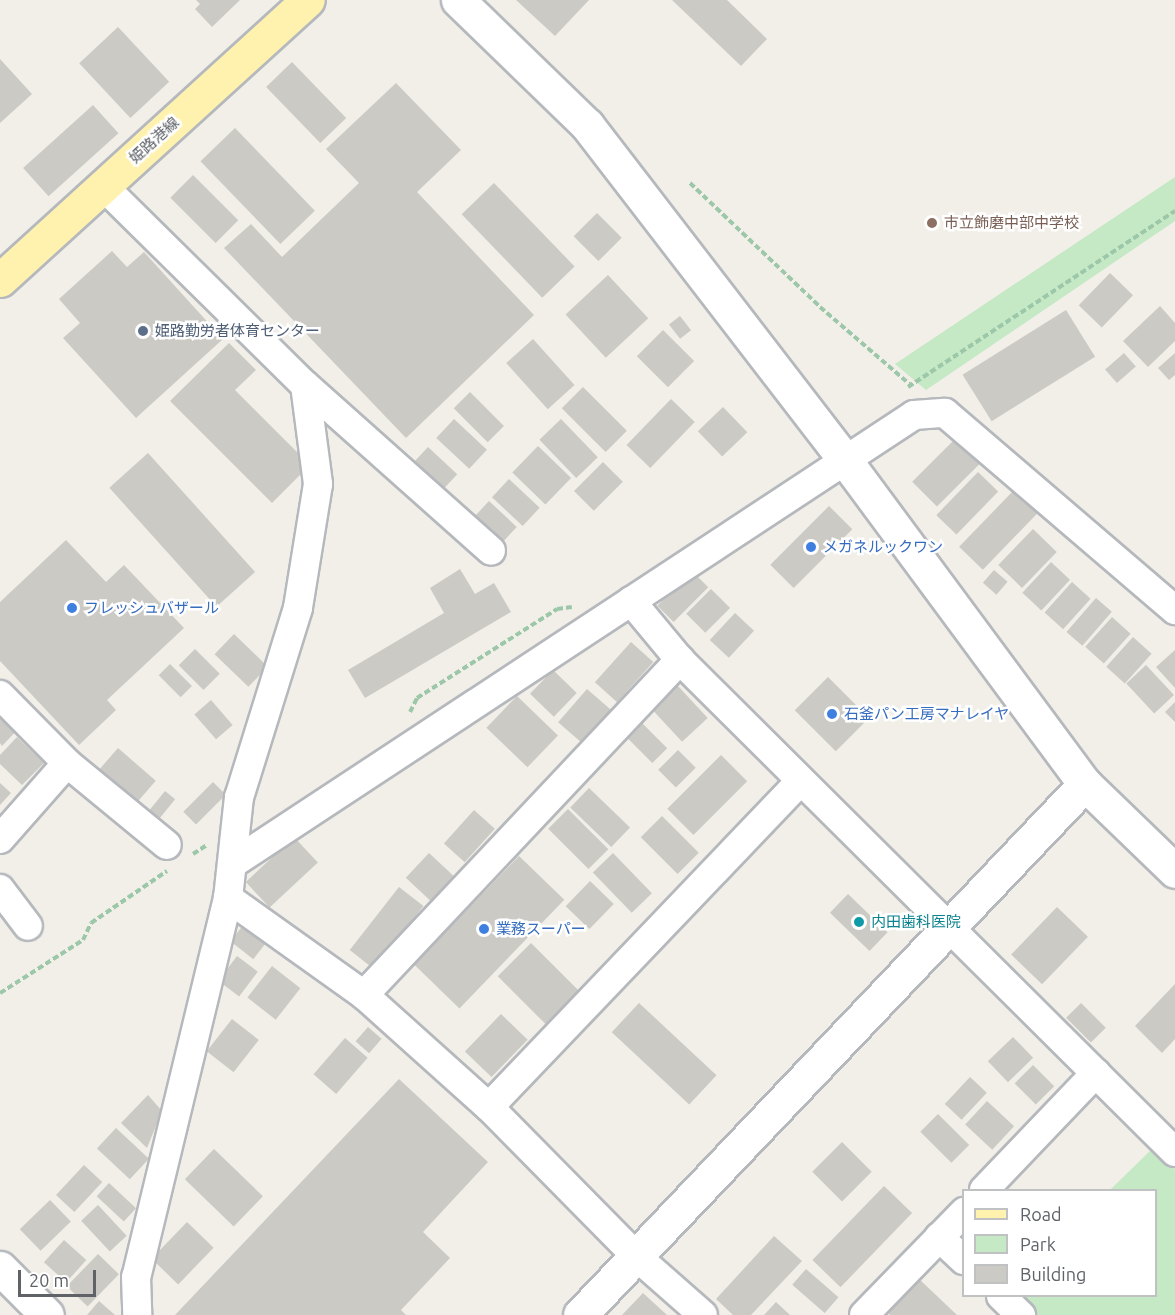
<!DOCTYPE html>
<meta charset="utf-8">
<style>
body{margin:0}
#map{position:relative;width:1175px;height:1315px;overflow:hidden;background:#f1efe8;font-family:Ubuntu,"Noto Sans JP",sans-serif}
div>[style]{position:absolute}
.green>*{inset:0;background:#c5e8c5}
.building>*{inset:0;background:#cccac5;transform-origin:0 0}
.path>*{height:4px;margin-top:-2px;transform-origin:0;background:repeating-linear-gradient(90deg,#9cc7a9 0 6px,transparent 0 9px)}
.roads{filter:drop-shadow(2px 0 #b5b8bc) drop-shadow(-2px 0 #b5b8bc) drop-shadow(0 2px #b5b8bc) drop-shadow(0 -2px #b5b8bc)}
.minor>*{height:28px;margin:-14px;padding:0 14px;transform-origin:14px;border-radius:14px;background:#fff}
.tertiary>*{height:33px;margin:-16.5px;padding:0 16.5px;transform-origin:16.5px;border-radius:16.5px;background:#fff}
.secondary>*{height:33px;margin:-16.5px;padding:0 16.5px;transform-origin:16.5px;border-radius:16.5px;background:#fff}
.primary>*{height:33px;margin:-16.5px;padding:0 16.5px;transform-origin:16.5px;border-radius:16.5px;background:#fff2af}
.dots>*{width:16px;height:16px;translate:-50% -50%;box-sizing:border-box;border:3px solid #fff;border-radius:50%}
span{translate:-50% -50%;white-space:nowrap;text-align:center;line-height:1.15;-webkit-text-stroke:5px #fff;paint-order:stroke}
.street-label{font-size:15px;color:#5f6368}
.education-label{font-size:15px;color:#785e54}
.left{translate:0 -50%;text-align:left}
.service-label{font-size:15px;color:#4e5e75}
.shop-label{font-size:15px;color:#366cbe}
.culture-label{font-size:15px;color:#0d838f}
.legend{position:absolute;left:962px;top:1189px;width:195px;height:108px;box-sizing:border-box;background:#fff;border:2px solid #bfc1c3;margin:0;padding:8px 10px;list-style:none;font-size:18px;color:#5f6368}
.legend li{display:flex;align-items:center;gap:12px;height:30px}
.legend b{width:30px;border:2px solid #bfc1c3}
.scale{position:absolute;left:18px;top:1270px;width:78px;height:27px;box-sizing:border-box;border:3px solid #5f6368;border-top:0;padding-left:8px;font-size:18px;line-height:21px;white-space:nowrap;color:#5f6368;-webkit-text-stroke:4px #fff;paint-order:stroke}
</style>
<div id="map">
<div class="green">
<i style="clip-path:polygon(1175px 177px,1175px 221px,926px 390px,895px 364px)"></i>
<i style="clip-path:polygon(1154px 1147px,1175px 1169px,1175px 1315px,1035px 1315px,1015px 1296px,1156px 1296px,1156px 1190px,1110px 1190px)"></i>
</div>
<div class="building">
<i style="clip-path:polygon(196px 0,240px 0,212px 27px,195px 9px,200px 4px)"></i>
<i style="clip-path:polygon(516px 0,589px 0,555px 36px)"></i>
<i style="clip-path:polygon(672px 0,727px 0,767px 39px,741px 66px)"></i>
<i style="left:118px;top:27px;width:75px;height:53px;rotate:47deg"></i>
<i style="clip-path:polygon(0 59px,32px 94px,0 123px)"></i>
<i style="left:292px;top:62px;width:78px;height:36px;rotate:46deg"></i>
<i style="clip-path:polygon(396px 83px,461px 150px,417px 192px,534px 315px,406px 438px,224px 248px,251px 224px,282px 257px,359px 183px,326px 149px)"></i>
<i style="left:93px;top:105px;width:38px;height:94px;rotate:48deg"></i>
<i style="left:235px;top:128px;width:115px;height:48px;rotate:46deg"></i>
<i style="left:193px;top:175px;width:64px;height:32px;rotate:45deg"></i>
<i style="left:494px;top:183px;width:116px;height:45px;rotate:46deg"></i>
<i style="left:597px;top:213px;width:35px;height:33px;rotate:45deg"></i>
<i style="clip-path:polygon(112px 251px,127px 267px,144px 252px,223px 339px,136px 418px,63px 338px,80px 323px,59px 299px)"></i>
<i style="left:1110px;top:273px;width:32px;height:45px;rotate:44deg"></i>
<i style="left:608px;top:275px;width:59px;height:58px;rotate:47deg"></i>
<i style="clip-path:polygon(1160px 306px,1175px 323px,1175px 341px,1148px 367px,1123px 341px)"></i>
<i style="left:1066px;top:310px;width:55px;height:122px;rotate:58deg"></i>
<i style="left:680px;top:316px;width:18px;height:14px;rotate:52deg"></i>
<i style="left:663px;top:330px;width:44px;height:37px;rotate:45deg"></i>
<i style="left:533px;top:339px;width:62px;height:36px;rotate:48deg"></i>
<i style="clip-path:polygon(229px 343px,256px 370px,235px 390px,310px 465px,272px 503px,170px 401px)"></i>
<i style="left:1124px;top:353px;width:18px;height:25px;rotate:49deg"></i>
<i style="clip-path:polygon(1175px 353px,1175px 375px,1169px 380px,1158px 368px)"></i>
<i style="left:583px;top:387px;width:62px;height:30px;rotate:45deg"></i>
<i style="left:470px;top:392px;width:48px;height:23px;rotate:45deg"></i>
<i style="left:671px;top:399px;width:33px;height:64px;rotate:44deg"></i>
<i style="left:723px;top:407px;width:35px;height:35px;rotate:46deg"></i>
<i style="left:454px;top:419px;width:45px;height:26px;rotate:43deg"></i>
<i style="left:561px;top:419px;width:53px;height:30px;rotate:46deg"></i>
<i style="left:956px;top:438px;width:35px;height:62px;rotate:45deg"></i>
<i style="left:538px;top:446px;width:46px;height:37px;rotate:44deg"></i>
<i style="left:428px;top:447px;width:40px;height:22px;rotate:43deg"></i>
<i style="left:148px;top:453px;width:160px;height:52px;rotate:48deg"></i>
<i style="left:603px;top:462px;width:28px;height:41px;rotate:45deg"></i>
<i style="left:978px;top:472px;width:28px;height:60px;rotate:44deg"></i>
<i style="left:509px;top:479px;width:42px;height:25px;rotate:43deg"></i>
<i style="left:1014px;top:490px;width:33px;height:79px;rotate:44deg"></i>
<i style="left:489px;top:501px;width:38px;height:25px;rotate:43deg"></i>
<i style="left:829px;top:506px;width:33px;height:83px;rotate:45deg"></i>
<i style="left:1033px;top:529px;width:33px;height:50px;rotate:44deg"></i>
<i style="clip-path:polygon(66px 540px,106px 582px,124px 565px,184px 628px,107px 700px,116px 710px,79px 745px,0 661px,0 602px)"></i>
<i style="left:1051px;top:562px;width:26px;height:42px;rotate:43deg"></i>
<i style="clip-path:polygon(460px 569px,475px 594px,494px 583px,511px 612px,365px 698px,348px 670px,444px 613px,430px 588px)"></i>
<i style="left:994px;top:570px;width:18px;height:17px;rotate:41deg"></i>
<i style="left:692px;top:571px;width:23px;height:49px;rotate:45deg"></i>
<i style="left:1072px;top:582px;width:25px;height:41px;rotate:42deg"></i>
<i style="left:711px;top:589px;width:27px;height:35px;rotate:45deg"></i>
<i style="left:1096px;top:598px;width:21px;height:45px;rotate:41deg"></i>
<i style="left:735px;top:613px;width:26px;height:37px;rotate:43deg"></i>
<i style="left:1112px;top:617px;width:25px;height:40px;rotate:42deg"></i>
<i style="left:234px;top:634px;width:47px;height:28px;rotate:44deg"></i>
<i style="left:1133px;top:637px;width:25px;height:40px;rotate:42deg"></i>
<i style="left:631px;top:642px;width:30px;height:54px;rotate:42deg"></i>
<i style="left:195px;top:649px;width:35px;height:23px;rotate:45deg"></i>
<i style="clip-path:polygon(1175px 650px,1175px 688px,1156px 667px)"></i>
<i style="left:170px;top:664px;width:31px;height:16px;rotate:45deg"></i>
<i style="left:1146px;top:665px;width:41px;height:27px;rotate:47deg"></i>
<i style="left:553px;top:670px;width:33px;height:33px;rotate:44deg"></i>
<i style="left:828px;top:677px;width:58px;height:47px;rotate:45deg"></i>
<i style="left:677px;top:685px;width:45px;height:35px;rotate:47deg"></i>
<i style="left:587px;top:689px;width:32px;height:44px;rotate:41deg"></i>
<i style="left:517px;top:696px;width:57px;height:44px;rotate:44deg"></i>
<i style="left:211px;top:700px;width:33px;height:22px;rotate:49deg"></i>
<i style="clip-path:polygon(1175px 702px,1175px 722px,1165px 712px)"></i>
<i style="clip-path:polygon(0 705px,21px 726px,2px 746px,0 743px)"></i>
<i style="left:641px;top:722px;width:37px;height:21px;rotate:45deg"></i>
<i style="clip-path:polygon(17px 737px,44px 763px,22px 785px,0 764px,0 755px)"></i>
<i style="left:118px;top:748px;width:50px;height:32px;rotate:41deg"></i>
<i style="left:678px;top:750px;width:25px;height:28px;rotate:45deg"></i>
<i style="left:721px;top:755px;width:37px;height:76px;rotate:45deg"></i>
<i style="left:213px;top:782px;width:18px;height:42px;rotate:45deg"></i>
<i style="clip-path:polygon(0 783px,11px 793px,0 805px)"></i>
<i style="left:589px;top:788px;width:57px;height:27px;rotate:44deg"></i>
<i style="left:165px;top:791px;width:13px;height:32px;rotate:39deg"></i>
<i style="left:568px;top:809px;width:57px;height:28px;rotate:45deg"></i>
<i style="left:474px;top:810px;width:28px;height:45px;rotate:42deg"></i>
<i style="left:662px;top:816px;width:52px;height:30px;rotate:45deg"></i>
<i style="left:294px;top:837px;width:35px;height:66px;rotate:47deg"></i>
<i style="left:429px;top:853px;width:34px;height:34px;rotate:43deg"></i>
<i style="left:613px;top:853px;width:56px;height:28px;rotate:46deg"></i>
<i style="left:519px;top:856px;width:63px;height:151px;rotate:44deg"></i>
<i style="left:590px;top:881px;width:33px;height:35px;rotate:44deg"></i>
<i style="left:399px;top:887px;width:31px;height:80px;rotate:38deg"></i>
<i style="left:848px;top:894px;width:55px;height:26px;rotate:44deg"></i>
<i style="left:1057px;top:907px;width:43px;height:66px;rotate:44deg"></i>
<i style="left:244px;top:924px;width:29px;height:22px;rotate:38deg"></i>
<i style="left:531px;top:943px;width:68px;height:47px;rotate:45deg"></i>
<i style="left:237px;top:956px;width:26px;height:31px;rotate:37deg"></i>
<i style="left:272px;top:966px;width:36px;height:40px;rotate:38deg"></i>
<i style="clip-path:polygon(1175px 984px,1175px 1039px,1162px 1053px,1135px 1026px)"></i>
<i style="left:639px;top:1003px;width:106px;height:40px;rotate:43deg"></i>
<i style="left:1081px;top:1003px;width:35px;height:21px;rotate:45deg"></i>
<i style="left:501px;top:1014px;width:37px;height:52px;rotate:44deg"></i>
<i style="left:232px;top:1019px;width:34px;height:41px;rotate:38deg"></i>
<i style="left:368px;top:1027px;width:18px;height:19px;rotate:41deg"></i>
<i style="left:1013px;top:1037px;width:29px;height:35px;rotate:46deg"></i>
<i style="left:345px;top:1038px;width:30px;height:48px;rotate:41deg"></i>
<i style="left:1033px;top:1065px;width:30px;height:26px;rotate:45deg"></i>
<i style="left:970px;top:1077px;width:23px;height:37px;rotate:43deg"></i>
<i style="clip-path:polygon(399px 1079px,488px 1162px,423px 1232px,450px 1258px,401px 1310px,406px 1315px,175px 1315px)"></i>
<i style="clip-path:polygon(148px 1095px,162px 1111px,147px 1148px,121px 1123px)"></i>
<i style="left:987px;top:1101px;width:37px;height:32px;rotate:43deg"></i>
<i style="left:938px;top:1114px;width:44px;height:25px;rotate:45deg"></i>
<i style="left:116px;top:1128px;width:45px;height:28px;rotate:43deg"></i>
<i style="left:842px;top:1142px;width:42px;height:42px;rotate:45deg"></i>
<i style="left:214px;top:1149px;width:68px;height:42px;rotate:44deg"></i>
<i style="left:84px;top:1165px;width:25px;height:41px;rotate:43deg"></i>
<i style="left:109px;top:1183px;width:37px;height:18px;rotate:43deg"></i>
<i style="left:884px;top:1186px;width:39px;height:103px;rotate:44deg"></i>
<i style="left:50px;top:1200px;width:30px;height:42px;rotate:46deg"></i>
<i style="left:98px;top:1205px;width:42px;height:23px;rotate:47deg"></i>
<i style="left:187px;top:1222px;width:37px;height:51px;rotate:44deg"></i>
<i style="clip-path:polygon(774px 1236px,802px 1261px,751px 1315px,733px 1315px,716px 1299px)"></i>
<i style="left:64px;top:1240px;width:30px;height:30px;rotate:42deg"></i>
<i style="left:98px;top:1254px;width:29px;height:45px;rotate:44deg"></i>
<i style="left:806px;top:1269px;width:43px;height:21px;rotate:41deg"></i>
<i style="clip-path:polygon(918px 1278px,957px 1315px,890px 1315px,886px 1311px)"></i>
<i style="clip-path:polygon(643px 1293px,667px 1315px,622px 1315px)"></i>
<i style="clip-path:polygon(99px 1301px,115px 1315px,87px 1315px)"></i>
<i style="clip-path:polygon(776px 1302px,790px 1315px,764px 1315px)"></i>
</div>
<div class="path">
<i style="left:690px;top:183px;width:180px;rotate:43.6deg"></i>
<i style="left:820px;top:307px;width:121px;rotate:40.7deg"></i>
<i style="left:908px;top:387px;width:320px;rotate:-33.4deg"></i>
<i style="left:410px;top:712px;width:16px;rotate:-63deg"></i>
<i style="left:417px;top:698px;width:166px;rotate:-32.4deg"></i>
<i style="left:557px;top:609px;width:15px;rotate:-8deg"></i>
<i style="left:193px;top:854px;width:17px;rotate:-33deg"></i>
<i style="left:0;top:993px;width:98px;rotate:-32.6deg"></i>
<i style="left:83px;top:940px;width:19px;rotate:-65deg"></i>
<i style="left:91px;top:923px;width:92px;rotate:-34.4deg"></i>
</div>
<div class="roads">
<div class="minor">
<i style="left:103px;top:186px;width:284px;rotate:44.6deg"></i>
<i style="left:305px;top:385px;width:100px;rotate:82.5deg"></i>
<i style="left:318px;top:484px;width:126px;rotate:99.2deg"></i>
<i style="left:298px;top:608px;width:198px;rotate:107.3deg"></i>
<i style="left:239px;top:797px;width:102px;rotate:96.2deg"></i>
<i style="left:228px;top:898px;width:390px;rotate:103.6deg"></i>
<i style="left:136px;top:1277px;width:38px;rotate:88deg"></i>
<i style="left:305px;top:385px;width:249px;rotate:41.7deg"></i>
<i style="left:631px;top:601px;width:77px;rotate:50.3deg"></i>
<i style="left:0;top:695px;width:95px;rotate:45.4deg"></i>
<i style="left:67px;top:763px;width:129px;rotate:39.4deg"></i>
<i style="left:0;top:839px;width:101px;rotate:-48.6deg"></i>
<i style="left:235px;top:862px;width:813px;rotate:-33.36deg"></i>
<i style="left:914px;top:415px;width:31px;rotate:-4deg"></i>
<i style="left:945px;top:413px;width:303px;rotate:40.6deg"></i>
<i style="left:0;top:889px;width:46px;rotate:52.9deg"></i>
<i style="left:228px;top:898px;width:167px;rotate:35.5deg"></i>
<i style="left:364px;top:995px;width:168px;rotate:41.9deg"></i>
<i style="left:489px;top:1107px;width:209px;rotate:45.4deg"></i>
<i style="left:636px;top:1256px;width:89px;rotate:41.4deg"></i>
<i style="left:364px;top:995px;width:461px;rotate:-46.7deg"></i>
<i style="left:680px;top:660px;width:698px;rotate:44.83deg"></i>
<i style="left:489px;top:1107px;width:451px;rotate:-46.3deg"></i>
<i style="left:984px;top:1190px;width:162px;rotate:-46.3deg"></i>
<i style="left:939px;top:1237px;width:34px;rotate:43deg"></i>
<i style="left:1001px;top:1296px;width:28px;rotate:44deg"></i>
<i style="left:864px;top:1315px;width:144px;rotate:-45.8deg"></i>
</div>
<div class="tertiary">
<i style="left:458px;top:0;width:180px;rotate:44.1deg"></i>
<i style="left:587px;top:125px;width:423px;rotate:52.4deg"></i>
<i style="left:845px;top:460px;width:403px;rotate:53.5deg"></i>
<i style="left:1085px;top:784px;width:125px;rotate:44deg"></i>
<i style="left:580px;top:1315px;width:733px;rotate:-46.44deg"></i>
</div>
<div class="secondary">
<i style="left:0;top:1268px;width:66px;rotate:45deg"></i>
</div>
<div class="primary">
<i style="left:0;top:280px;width:416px;rotate:-42.3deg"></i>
</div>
</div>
<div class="dots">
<i style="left:932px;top:223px;background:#8d6e63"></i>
<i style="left:143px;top:331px;background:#5c6f8a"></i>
<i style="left:811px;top:547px;background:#3f7fe0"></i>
<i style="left:72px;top:608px;background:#3f7fe0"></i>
<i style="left:832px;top:714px;background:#3f7fe0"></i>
<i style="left:859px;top:922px;background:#0f9aa8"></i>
<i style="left:484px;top:929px;background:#3f7fe0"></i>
</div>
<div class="street-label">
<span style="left:154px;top:140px;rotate:-42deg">姫路港線</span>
</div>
<div class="education-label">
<span class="left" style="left:944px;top:223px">市立飾磨中部中学校</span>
</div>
<div class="service-label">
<span class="left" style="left:155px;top:331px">姫路勤労者体育センター</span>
</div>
<div class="shop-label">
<span class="left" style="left:823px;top:547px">メガネルックワン</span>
<span class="left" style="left:84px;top:608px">フレッシュバザール</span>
<span class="left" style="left:844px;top:714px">石釜パン工房マナレイヤ</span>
<span class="left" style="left:496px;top:929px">業務スーパー</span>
</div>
<div class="culture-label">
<span class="left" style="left:871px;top:922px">内田歯科医院</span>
</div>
<ul class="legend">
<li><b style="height:8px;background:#fff2af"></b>Road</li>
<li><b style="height:16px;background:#c5e8c5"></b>Park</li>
<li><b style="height:16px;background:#cccac5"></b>Building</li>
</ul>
<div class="scale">20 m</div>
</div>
